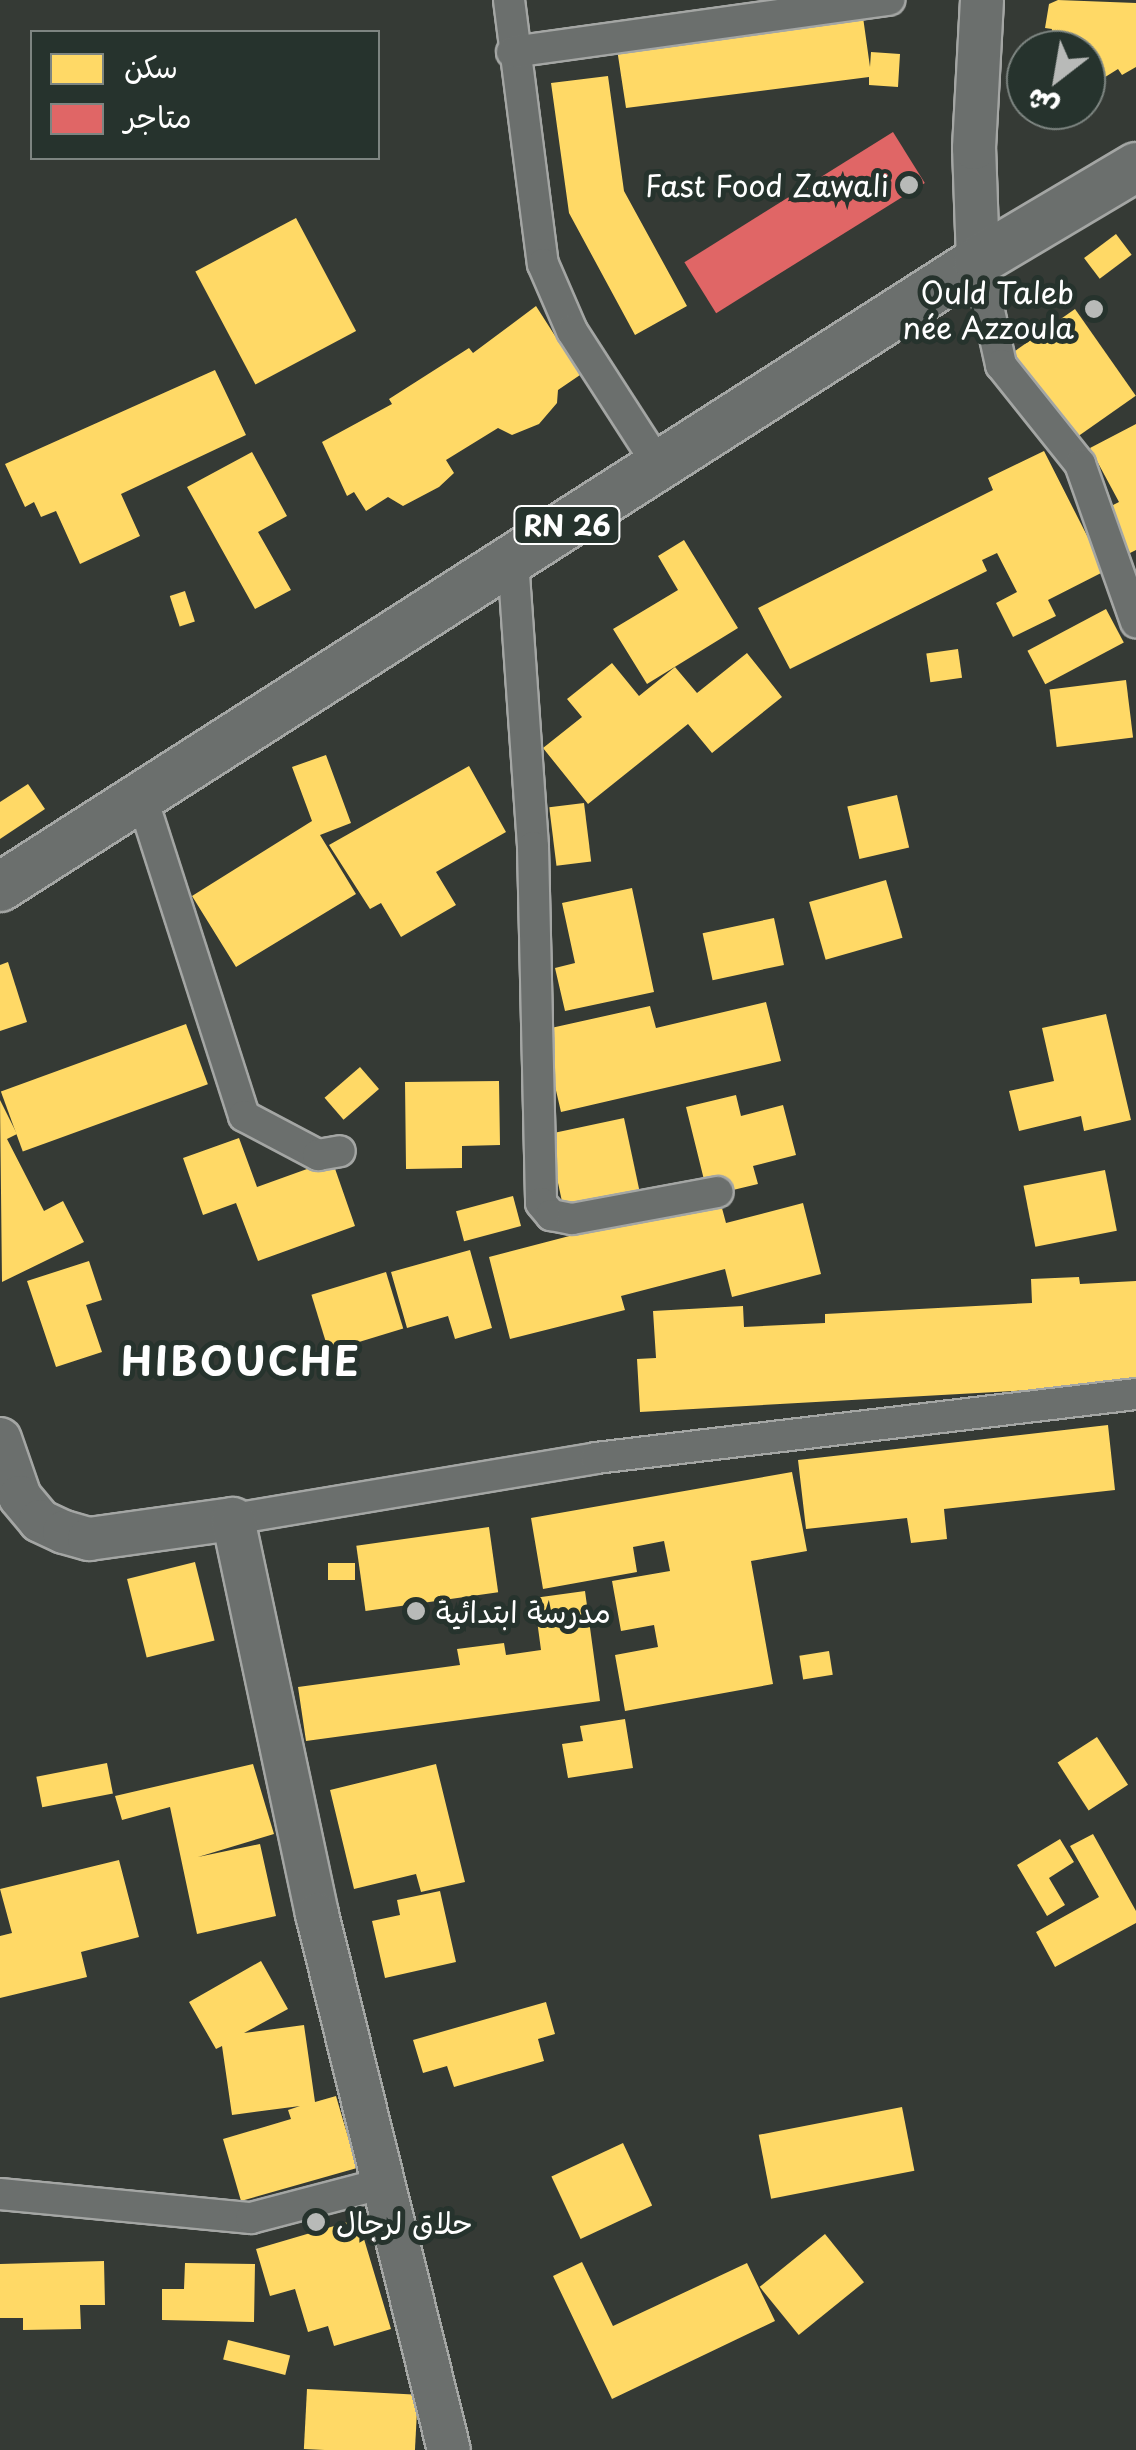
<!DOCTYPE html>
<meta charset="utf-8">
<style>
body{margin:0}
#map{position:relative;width:1136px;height:2450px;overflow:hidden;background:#353a35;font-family:"Playpen Sans","Playpen Sans Arabic",sans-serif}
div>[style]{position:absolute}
.homes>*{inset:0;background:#ffd966;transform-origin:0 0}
.shops>*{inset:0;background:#e06666;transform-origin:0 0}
.roads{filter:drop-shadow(2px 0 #a4a6a4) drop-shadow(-2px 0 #a4a6a4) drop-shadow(0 2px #a4a6a4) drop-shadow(0 -2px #a4a6a4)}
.street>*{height:30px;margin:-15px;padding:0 15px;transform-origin:15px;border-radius:15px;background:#6b6f6d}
.secondary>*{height:42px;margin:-21px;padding:0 21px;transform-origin:21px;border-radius:21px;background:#6b6f6d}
.primary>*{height:48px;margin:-24px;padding:0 24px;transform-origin:24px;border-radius:24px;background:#6b6f6d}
.dots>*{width:28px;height:28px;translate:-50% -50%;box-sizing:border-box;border:5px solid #26332d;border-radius:50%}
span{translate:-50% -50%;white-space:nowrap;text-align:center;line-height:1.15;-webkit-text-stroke:10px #26332d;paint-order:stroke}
.shield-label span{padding:2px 8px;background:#26332d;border:2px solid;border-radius:8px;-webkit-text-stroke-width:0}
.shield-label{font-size:28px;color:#fff;font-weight:700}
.poi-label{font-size:30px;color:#fff}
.right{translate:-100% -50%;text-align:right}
.left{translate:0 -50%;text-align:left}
.district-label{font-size:40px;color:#fff;font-weight:700;letter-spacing:2.5px}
.legend{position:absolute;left:30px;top:30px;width:350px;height:130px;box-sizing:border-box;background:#26332d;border:2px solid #7d8581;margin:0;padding:12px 18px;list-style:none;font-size:30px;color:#fff}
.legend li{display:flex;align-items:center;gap:20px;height:50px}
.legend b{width:50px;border:2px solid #7d8581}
.north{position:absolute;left:1006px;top:30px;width:100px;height:100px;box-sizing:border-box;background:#26332d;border:2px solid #7d8581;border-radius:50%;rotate:211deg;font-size:28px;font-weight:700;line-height:40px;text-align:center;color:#fff}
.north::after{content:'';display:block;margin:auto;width:35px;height:45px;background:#b8bab8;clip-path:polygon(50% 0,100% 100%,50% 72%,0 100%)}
</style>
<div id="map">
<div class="homes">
<i style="clip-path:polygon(1058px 0,1136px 3px,1136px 67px,1122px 75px,1118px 69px,1086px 89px,1086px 50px,1049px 50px,1052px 29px,1045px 28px,1049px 4px)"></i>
<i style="clip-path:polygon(863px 17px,870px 67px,871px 52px,900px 54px,898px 87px,869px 85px,869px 77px,626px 108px,617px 49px)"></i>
<i style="clip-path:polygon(608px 76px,624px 191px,687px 306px,635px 335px,569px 213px,551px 83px)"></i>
<i style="left:296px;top:218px;width:128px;height:114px;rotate:62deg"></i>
<i style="left:1116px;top:234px;width:26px;height:40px;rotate:53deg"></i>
<i style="clip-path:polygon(536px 306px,580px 375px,558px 390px,557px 403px,539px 424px,512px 435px,498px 428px,446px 460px,454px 473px,439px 487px,403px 506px,388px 497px,366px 511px,354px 492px,347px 496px,322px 442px,392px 404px,389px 399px,469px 348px,473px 353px)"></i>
<i style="left:1075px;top:309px;width:106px;height:83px;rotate:55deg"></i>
<i style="clip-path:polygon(215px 370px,246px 435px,121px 494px,140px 536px,80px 564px,56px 511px,41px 517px,34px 502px,25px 507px,5px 464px)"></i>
<i style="clip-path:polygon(1136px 424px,1136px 550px,1130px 553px,1107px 508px,1119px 502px,1090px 448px)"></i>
<i style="clip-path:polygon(1044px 451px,1105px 571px,1048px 600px,1056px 616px,1013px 637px,996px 603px,1017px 592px,997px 553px,982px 560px,987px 571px,790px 669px,758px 608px,993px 490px,988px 478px)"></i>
<i style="clip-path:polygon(252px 452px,287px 516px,258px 532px,291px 590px,255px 609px,187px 487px)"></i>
<i style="clip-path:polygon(684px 540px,738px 628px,647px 684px,613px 629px,678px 590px,658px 556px)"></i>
<i style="left:185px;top:591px;width:32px;height:16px;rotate:72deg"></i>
<i style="left:1106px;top:609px;width:38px;height:89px;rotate:62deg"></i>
<i style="left:958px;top:649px;width:29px;height:32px;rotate:82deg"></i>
<i style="clip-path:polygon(747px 653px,782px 697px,712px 753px,688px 724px,588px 804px,543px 748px,582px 717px,567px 699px,612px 663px,639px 696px,675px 667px,697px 693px)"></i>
<i style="left:1126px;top:680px;width:58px;height:77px;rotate:83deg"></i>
<i style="clip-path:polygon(326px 755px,351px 823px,320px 835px,356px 894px,236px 967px,192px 896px,312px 821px,292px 767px)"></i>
<i style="clip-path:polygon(469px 766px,506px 832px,436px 872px,456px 905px,401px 937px,381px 903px,370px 909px,329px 845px)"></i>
<i style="clip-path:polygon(28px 784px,45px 809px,0 839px,0 802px)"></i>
<i style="left:897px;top:795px;width:54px;height:51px;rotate:77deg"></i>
<i style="left:584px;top:803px;width:59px;height:35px;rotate:83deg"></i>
<i style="left:886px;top:880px;width:60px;height:80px;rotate:74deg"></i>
<i style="clip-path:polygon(632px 888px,654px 992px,565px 1011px,555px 968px,575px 963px,562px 903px)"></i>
<i style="left:774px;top:918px;width:48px;height:73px;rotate:78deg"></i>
<i style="clip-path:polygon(8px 962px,27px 1022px,0 1031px,0 965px)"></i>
<i style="clip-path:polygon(766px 1002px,781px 1061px,561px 1112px,542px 1030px,650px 1006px,656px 1028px)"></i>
<i style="clip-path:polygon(1106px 1014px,1131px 1120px,1084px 1131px,1081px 1116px,1019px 1131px,1009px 1091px,1054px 1081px,1042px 1028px)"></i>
<i style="left:186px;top:1024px;width:64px;height:197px;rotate:70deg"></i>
<i style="left:360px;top:1067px;width:29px;height:47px;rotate:49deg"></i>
<i style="clip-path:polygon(499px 1081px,500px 1145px,462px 1146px,462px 1168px,406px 1169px,405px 1082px)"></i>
<i style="clip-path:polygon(736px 1095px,741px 1116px,783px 1105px,796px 1155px,753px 1166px,758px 1184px,708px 1196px,686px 1107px)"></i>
<i style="clip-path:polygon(0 1100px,17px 1134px,7px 1139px,44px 1211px,63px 1201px,84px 1242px,2px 1282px)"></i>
<i style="left:624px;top:1118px;width:79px;height:78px;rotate:78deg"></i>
<i style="clip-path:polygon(239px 1138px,257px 1187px,332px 1160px,355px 1226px,258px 1261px,236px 1203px,203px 1215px,183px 1158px)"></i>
<i style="left:1105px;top:1170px;width:62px;height:83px;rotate:79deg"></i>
<i style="left:513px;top:1196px;width:31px;height:59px;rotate:75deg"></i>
<i style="clip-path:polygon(719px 1197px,726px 1223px,803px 1203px,821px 1274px,732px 1297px,725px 1269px,621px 1296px,625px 1310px,510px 1339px,489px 1257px)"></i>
<i style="clip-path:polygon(470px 1250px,492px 1328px,455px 1339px,448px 1316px,407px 1328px,391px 1272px)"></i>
<i style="clip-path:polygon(89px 1261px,102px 1300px,86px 1305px,102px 1352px,56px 1367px,27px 1281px)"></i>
<i style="left:386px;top:1272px;width:59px;height:78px;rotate:73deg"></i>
<i style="clip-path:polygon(1079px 1277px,1080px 1284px,1136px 1281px,1136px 1384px,640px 1412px,637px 1359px,656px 1358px,653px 1311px,743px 1306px,744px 1327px,825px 1323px,825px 1314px,1032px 1303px,1031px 1279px)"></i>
<i style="clip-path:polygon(1108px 1425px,1115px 1490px,944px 1509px,947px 1539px,911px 1543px,907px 1518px,806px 1529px,798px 1460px)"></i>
<i style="clip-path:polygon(792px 1472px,807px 1551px,751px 1561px,773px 1684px,625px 1711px,615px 1655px,658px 1647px,654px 1625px,621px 1631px,612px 1581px,670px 1571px,664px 1541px,633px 1547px,637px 1572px,543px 1589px,531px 1518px)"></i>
<i style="left:489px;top:1527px;width:66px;height:134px;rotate:82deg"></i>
<i style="left:195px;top:1562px;width:81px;height:70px;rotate:76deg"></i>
<i style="left:328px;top:1563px;width:27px;height:17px"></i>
<i style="clip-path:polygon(585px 1591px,600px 1701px,306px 1741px,298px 1687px,460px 1665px,457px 1649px,504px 1643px,506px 1655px,541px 1650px,534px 1598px)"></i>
<i style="left:829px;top:1651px;width:24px;height:30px;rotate:81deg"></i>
<i style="clip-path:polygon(625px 1719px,633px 1768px,568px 1778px,562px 1744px,583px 1741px,580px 1726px)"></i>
<i style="left:1097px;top:1737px;width:57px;height:47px;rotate:57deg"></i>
<i style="left:107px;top:1763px;width:31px;height:72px;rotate:79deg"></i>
<i style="clip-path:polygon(253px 1764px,274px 1834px,198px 1857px,260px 1844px,276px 1916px,197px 1934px,170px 1807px,122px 1820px,115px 1796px)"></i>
<i style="clip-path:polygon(436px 1764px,465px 1882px,421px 1892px,416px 1874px,354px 1889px,330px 1790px)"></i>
<i style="clip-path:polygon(1093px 1834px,1136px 1911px,1136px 1923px,1055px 1967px,1036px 1932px,1099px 1897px,1070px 1846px)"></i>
<i style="clip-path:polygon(1060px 1839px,1074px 1862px,1049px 1878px,1065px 1905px,1047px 1916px,1017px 1865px)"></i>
<i style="clip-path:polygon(119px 1860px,139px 1937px,81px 1952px,87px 1977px,0 1998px,0 1936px,12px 1933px,0 1889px)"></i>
<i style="clip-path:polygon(440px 1891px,456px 1962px,385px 1978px,372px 1921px,400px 1915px,397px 1900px)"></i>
<i style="clip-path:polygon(261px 1961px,288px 2009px,244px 2033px,304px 2025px,315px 2102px,336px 2096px,357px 2168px,241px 2201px,223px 2139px,291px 2119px,288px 2110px,300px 2106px,232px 2115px,222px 2046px,216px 2049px,189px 2002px)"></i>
<i style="clip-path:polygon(546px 2002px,555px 2034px,538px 2039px,544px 2061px,454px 2087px,447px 2066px,423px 2073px,413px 2040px)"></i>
<i style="left:902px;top:2107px;width:65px;height:146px;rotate:79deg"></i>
<i style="left:623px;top:2143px;width:69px;height:79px;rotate:65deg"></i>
<i style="clip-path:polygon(358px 2219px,391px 2329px,334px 2346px,328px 2326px,308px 2332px,295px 2289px,270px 2296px,256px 2249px)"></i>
<i style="left:825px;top:2234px;width:62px;height:84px;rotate:51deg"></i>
<i style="clip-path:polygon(104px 2261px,105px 2305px,80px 2305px,81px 2329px,23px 2330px,23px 2318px,0 2318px,0 2264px)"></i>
<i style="clip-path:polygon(582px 2262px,613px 2326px,747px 2263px,775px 2321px,612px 2399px,553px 2276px)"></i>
<i style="clip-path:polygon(185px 2263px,255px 2264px,254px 2322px,162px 2320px,162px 2289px,184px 2289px)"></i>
<i style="left:228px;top:2340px;width:64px;height:20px;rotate:14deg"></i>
<i style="left:307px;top:2389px;width:111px;height:60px;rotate:3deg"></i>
</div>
<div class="shops">
<i style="left:893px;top:132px;width:60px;height:246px;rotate:58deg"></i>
</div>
<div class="roads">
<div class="street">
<i style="left:509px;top:0;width:266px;rotate:82.7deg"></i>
<i style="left:543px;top:264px;width:73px;rotate:66.6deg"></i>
<i style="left:572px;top:331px;width:161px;rotate:57.2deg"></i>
<i style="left:512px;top:52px;width:381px;rotate:-7.9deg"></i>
<i style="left:978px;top:261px;width:107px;rotate:77.5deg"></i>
<i style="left:1001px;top:365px;width:127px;rotate:51.4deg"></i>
<i style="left:1080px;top:464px;width:168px;rotate:70.5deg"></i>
<i style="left:513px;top:560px;width:288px;rotate:86deg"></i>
<i style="left:533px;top:847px;width:356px;rotate:88.7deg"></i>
<i style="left:541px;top:1203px;width:16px;rotate:50deg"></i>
<i style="left:551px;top:1215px;width:21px;rotate:11deg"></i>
<i style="left:572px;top:1219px;width:148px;rotate:-10.5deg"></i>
<i style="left:141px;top:795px;width:337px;rotate:72.2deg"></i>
<i style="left:244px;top:1116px;width:84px;rotate:27.8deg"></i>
<i style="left:318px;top:1155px;width:22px;rotate:-10deg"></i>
<i style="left:233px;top:1519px;width:368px;rotate:-9.5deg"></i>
<i style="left:596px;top:1458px;width:544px;rotate:-6.76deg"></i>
<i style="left:0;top:2194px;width:252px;rotate:5.5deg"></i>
<i style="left:251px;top:2218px;width:138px;rotate:-14.7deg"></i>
</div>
<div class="secondary">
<i style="left:978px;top:261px;width:113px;rotate:-92deg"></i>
<i style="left:974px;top:148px;width:148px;rotate:-86.9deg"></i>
<i style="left:0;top:1439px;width:61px;rotate:71deg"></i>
<i style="left:20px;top:1497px;width:31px;rotate:50deg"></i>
<i style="left:40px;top:1521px;width:26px;rotate:25deg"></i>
<i style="left:64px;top:1532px;width:26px;rotate:16deg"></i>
<i style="left:89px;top:1539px;width:145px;rotate:-7.9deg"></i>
<i style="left:233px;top:1519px;width:404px;rotate:78deg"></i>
<i style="left:317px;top:1914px;width:552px;rotate:76.17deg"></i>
</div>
<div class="primary">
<i style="left:0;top:887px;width:1161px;rotate:-32.62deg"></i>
<i style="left:978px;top:261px;width:184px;rotate:-30.7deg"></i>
</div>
</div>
<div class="dots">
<i style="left:909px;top:185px;background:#b8bab8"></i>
<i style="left:1094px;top:309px;background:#b8bab8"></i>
<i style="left:416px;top:1611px;background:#b8bab8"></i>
<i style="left:316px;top:2222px;background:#b8bab8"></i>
</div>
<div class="shield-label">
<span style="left:567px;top:525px">RN 26</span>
</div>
<div class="poi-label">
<span class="right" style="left:889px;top:185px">Fast Food Zawali</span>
<span class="right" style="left:1074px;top:309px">Ould Taleb<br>née Azzoula</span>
<span class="left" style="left:436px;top:1611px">مدرسة ابتدائية</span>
<span class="left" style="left:336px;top:2222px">حلاق لرجال</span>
</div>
<div class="district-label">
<span style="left:241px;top:1360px">HIBOUCHE</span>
</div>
<ul class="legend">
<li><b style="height:28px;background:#ffd966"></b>سكن</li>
<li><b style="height:28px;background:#e06666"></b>متاجر</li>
</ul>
<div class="north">ش</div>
</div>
